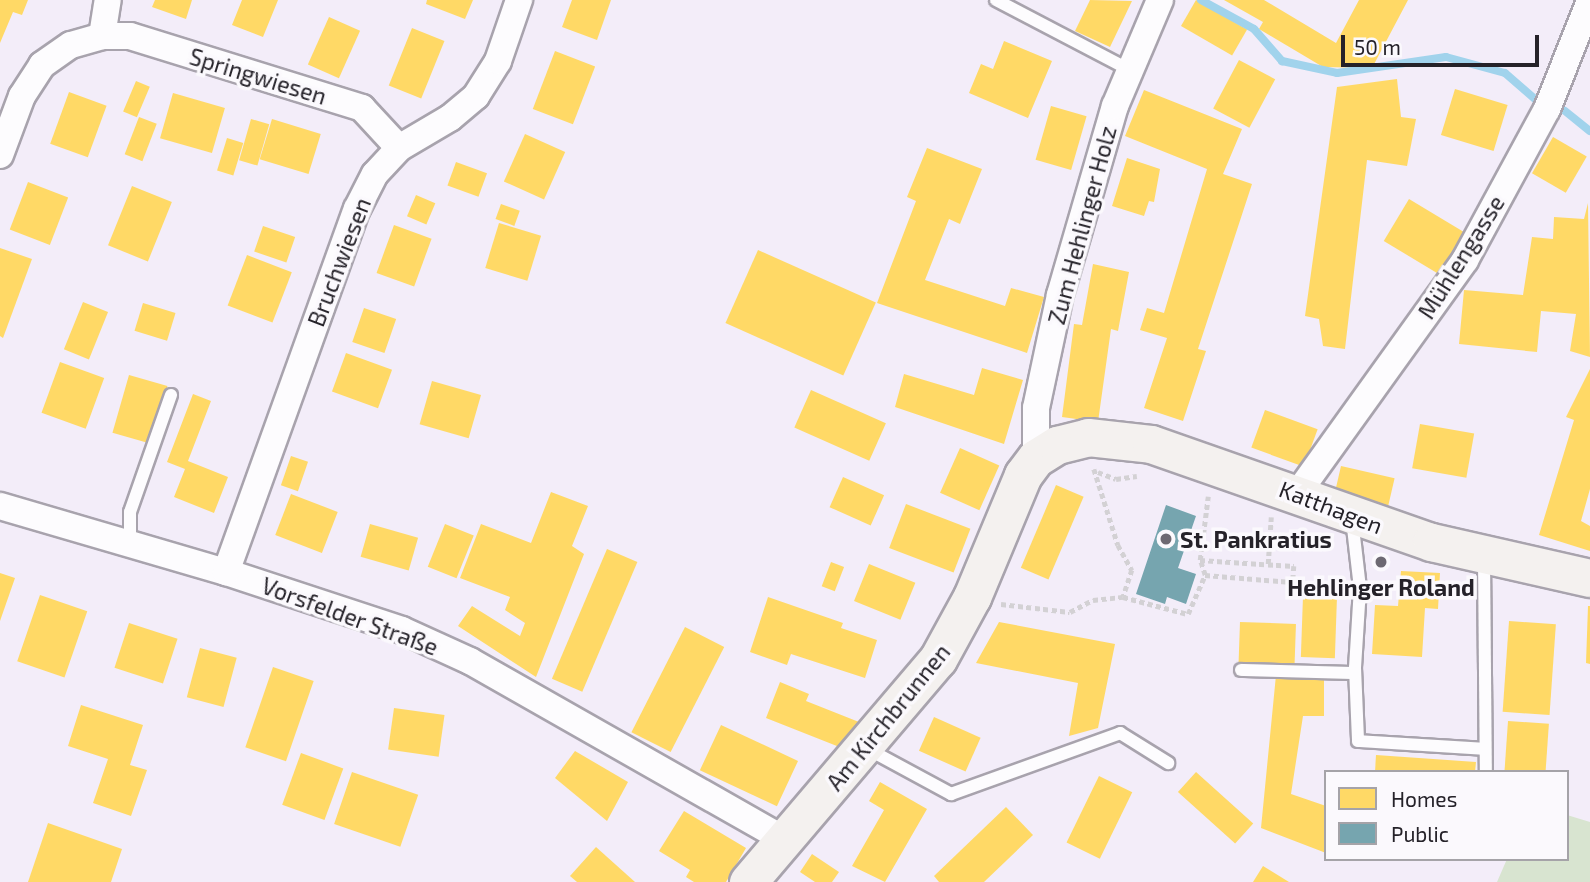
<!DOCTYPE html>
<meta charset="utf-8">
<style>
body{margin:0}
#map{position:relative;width:1590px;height:882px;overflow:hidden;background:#f3edf9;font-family:"Exo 2",sans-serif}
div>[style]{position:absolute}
.green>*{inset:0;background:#d8e4d0}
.homes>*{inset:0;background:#ffd966;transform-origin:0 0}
.public>*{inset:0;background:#76a5af}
.stream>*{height:8px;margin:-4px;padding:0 4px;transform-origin:4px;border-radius:4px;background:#a1d3ec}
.path>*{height:4.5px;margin-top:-2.25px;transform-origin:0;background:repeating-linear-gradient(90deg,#d3d1d4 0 5px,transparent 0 8.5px)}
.roads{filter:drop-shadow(2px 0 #a8a3ad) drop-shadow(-2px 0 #a8a3ad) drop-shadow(0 2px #a8a3ad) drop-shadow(0 -2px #a8a3ad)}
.service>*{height:12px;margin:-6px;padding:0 6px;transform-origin:6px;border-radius:6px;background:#fdfcfe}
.minor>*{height:26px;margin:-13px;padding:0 13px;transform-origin:13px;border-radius:13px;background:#fdfcfe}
.secondary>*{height:37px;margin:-18.5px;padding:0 18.5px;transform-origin:18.5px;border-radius:18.5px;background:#f4f1ef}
.dots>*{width:19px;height:19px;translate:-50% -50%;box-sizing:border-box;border:4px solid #fbf9fd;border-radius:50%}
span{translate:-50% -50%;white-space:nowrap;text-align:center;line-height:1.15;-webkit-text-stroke:7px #fbf9fd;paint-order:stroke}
.street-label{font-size:23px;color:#252229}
.poi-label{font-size:23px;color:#252229;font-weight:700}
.left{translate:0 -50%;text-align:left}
.legend{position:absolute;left:1324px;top:770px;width:245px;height:91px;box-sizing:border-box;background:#fbf9fd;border:2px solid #a5a3a8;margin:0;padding:9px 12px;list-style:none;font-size:21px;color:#252229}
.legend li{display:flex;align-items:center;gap:14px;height:35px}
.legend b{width:35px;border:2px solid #a5a3a8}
.scale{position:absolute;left:1341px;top:35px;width:198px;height:32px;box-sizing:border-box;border:4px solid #252229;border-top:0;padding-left:9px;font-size:21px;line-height:24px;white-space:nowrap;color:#252229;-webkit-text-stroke:5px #fbf9fd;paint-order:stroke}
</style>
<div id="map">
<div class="green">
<i style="clip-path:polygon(1567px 815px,1590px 822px,1590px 882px,1497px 882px,1507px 859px,1567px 859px)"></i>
</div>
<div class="homes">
<i style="clip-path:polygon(0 0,28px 0,22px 15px,13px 12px,0 43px)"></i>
<i style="clip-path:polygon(155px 0,192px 0,186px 19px,152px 7px)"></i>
<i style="clip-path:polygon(242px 0,278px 0,263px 37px,232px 25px)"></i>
<i style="clip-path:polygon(427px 0,473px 0,465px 19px,426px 4px)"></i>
<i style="clip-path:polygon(572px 0,611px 0,597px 40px,562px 27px)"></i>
<i style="clip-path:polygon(1090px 0,1132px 1px,1110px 47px,1075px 31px)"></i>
<i style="left:1196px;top:0;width:59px;height:30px;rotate:30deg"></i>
<i style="clip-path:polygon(1224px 0,1264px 0,1336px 43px,1359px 0,1408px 0,1372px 68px,1323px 67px,1259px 29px,1263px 22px)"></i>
<i style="left:329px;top:17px;width:34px;height:52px;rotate:24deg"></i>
<i style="left:412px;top:28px;width:35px;height:62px;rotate:22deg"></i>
<i style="clip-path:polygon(1004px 41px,1052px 61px,1028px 118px,969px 93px,981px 64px,993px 69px)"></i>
<i style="left:555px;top:51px;width:43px;height:62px;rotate:21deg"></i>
<i style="left:1239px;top:60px;width:41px;height:55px;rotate:28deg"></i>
<i style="clip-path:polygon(1397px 79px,1401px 117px,1416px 119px,1407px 166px,1367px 160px,1345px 349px,1323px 346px,1319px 319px,1305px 316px,1337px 87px)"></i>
<i style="left:136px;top:81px;width:15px;height:33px;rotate:23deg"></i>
<i style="left:1455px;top:89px;width:55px;height:48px;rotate:17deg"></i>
<i style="clip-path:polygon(1144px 90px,1242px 129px,1223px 174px,1252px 184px,1198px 349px,1206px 351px,1183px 421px,1144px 408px,1167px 338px,1140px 330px,1147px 308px,1164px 313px,1207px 169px,1125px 136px)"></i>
<i style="left:69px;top:92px;width:40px;height:55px;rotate:20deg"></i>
<i style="left:173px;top:93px;width:54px;height:47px;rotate:16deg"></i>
<i style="left:1051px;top:106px;width:37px;height:56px;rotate:16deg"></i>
<i style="left:139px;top:117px;width:19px;height:40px;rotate:21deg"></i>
<i style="left:251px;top:119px;width:19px;height:43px;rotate:16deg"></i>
<i style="left:272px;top:119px;width:51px;height:42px;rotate:17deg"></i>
<i style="left:525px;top:134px;width:44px;height:52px;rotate:24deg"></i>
<i style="left:1553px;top:137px;width:39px;height:42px;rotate:30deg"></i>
<i style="left:227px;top:138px;width:17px;height:34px;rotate:17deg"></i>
<i style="clip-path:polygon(927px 148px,982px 169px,960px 224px,949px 219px,925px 280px,1005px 306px,1011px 288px,1044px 297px,1027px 353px,877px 303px,916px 201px,907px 197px)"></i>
<i style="clip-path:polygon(1127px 158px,1160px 169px,1154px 202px,1149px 201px,1144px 216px,1112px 206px)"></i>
<i style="left:456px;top:162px;width:33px;height:25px;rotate:20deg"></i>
<i style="left:28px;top:182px;width:43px;height:51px;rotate:21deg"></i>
<i style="left:132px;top:186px;width:43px;height:64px;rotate:22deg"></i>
<i style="left:416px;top:195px;width:21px;height:23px;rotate:23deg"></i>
<i style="left:1409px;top:199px;width:64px;height:49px;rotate:31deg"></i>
<i style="clip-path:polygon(1588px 203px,1590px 357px,1570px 351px,1576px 314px,1541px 311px,1537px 352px,1459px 344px,1464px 290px,1523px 295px,1532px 237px,1553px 239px,1554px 217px,1584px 219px)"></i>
<i style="left:501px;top:204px;width:20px;height:16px;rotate:20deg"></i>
<i style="left:499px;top:223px;width:44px;height:47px;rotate:17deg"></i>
<i style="left:394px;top:225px;width:40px;height:51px;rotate:20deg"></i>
<i style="left:263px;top:226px;width:34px;height:27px;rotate:19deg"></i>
<i style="clip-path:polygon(0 248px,32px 259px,3px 338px,0 336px)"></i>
<i style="left:758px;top:250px;width:129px;height:80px;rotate:24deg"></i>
<i style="left:247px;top:255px;width:48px;height:54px;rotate:21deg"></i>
<i style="clip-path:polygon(1093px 264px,1129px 272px,1118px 331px,1111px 329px,1098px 422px,1062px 417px,1074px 324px,1082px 325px)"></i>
<i style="left:83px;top:302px;width:27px;height:51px;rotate:22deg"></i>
<i style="left:143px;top:303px;width:34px;height:29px;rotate:17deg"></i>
<i style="left:364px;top:308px;width:34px;height:36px;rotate:19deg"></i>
<i style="left:346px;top:353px;width:49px;height:41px;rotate:20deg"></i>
<i style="left:60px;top:362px;width:47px;height:54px;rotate:20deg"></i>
<i style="clip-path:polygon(982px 368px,1023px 380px,1004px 444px,895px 407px,904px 374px,974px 395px)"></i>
<i style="clip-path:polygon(1590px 369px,1590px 489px,1581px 521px,1590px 526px,1590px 551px,1539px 535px,1574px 420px,1566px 417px)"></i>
<i style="left:129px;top:375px;width:40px;height:60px;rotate:16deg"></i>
<i style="left:432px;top:381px;width:51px;height:45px;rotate:16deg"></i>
<i style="left:811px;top:390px;width:82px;height:41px;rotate:24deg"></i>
<i style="clip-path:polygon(193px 394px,211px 401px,188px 461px,228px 477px,214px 513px,174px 497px,185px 469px,167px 462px)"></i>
<i style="left:1265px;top:410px;width:56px;height:40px;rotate:20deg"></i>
<i style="left:1420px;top:424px;width:55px;height:45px;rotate:10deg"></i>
<i style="left:960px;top:448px;width:43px;height:49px;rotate:24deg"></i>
<i style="left:291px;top:456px;width:18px;height:31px;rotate:19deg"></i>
<i style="left:1341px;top:466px;width:55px;height:31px;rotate:13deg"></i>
<i style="left:843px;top:477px;width:45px;height:33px;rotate:24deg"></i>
<i style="left:1056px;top:485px;width:30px;height:90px;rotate:23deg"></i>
<i style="clip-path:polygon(551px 492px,588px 506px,572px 546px,584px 554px,536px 677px,458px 626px,472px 606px,520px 636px,525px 623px,505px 610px,510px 597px,460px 578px,481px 524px,531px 543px)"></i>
<i style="left:291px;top:494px;width:50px;height:44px;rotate:21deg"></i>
<i style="left:906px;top:504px;width:69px;height:47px;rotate:21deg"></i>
<i style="left:370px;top:524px;width:50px;height:34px;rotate:16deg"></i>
<i style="left:445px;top:524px;width:31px;height:46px;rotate:22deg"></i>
<i style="left:607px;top:549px;width:33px;height:141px;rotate:23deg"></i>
<i style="left:831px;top:562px;width:14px;height:26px;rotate:21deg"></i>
<i style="left:869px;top:564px;width:50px;height:40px;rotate:22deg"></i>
<i style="clip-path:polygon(1401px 571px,1440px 573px,1438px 609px,1425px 608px,1422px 657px,1372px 654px,1375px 605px,1398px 606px)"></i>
<i style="clip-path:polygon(0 573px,15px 578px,0 621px)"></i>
<i style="left:40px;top:595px;width:50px;height:70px;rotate:19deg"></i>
<i style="left:1303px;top:596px;width:34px;height:61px;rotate:2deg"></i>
<i style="clip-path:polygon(768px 597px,843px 623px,841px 628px,877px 640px,865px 678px,791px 654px,787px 665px,750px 652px)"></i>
<i style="clip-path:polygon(1588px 606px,1590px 606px,1590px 664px,1586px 663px)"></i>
<i style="left:1509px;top:621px;width:47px;height:91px;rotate:4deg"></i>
<i style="clip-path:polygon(999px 622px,1115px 644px,1098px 728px,1069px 736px,1078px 683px,976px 663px)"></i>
<i style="left:1240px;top:622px;width:56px;height:42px;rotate:2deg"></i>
<i style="left:129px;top:623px;width:51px;height:47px;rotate:18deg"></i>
<i style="left:685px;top:627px;width:44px;height:118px;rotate:27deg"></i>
<i style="left:200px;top:648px;width:38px;height:51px;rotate:15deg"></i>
<i style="left:273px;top:667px;width:43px;height:85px;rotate:19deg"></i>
<i style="clip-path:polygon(1276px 675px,1324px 676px,1324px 716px,1303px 716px,1291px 794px,1326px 806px,1326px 853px,1261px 828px)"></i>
<i style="clip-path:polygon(780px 682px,809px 694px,806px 701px,859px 722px,847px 750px,766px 718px)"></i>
<i style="clip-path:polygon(81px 705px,143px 725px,130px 765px,147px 770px,131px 816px,93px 803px,108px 759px,68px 746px)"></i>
<i style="left:394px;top:708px;width:51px;height:42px;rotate:8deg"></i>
<i style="left:934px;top:717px;width:51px;height:37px;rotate:24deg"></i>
<i style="left:1508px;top:721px;width:41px;height:51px;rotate:4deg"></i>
<i style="left:721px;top:725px;width:85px;height:50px;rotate:25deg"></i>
<i style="clip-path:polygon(575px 751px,628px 782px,607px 821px,555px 778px)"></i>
<i style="left:301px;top:753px;width:45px;height:55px;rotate:20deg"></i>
<i style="clip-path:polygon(1376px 755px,1476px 762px,1475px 772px,1375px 772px)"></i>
<i style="left:352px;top:772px;width:70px;height:55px;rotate:19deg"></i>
<i style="left:1196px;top:772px;width:77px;height:27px;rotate:42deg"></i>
<i style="left:1099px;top:776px;width:37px;height:74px;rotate:26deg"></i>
<i style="clip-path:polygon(880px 782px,927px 809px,885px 882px,852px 866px,884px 810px,869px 801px)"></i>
<i style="clip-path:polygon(1006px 807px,1033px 835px,984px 882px,939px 882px,934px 876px)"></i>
<i style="clip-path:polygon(684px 811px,746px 848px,726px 882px,694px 882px,686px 877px,690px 870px,659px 851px)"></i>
<i style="clip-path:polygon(48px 823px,122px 849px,111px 882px,28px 882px)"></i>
<i style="clip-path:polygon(596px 847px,635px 882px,577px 882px,570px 876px)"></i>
<i style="clip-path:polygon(812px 854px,839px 872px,832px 882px,815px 882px,800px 872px)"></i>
<i style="clip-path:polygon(1263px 866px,1289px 882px,1253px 882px)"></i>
</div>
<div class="public">
<i style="clip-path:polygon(1166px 505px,1196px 516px,1178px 568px,1196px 574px,1186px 604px,1167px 597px,1165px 604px,1136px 594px)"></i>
</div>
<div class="stream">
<i style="left:1201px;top:0;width:60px;rotate:28.7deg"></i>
<i style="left:1254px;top:29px;width:43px;rotate:48.8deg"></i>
<i style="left:1282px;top:61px;width:56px;rotate:12.3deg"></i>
<i style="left:1337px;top:73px;width:110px;rotate:-8.4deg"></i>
<i style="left:1446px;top:57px;width:61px;rotate:15.2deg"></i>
<i style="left:1505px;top:73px;width:40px;rotate:41deg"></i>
<i style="left:1565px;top:111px;width:32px;rotate:39deg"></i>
</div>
<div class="path">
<i style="left:1094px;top:469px;width:80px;rotate:72.5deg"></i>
<i style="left:1118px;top:545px;width:29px;rotate:61deg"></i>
<i style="left:1132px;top:570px;width:28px;rotate:108deg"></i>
<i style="left:1098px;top:472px;width:19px;rotate:21deg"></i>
<i style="left:1116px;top:479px;width:21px;rotate:-8deg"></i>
<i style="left:1200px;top:560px;width:94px;rotate:3.7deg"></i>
<i style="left:1294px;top:566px;width:14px;rotate:94deg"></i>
<i style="left:1268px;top:564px;width:47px;rotate:-86.3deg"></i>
<i style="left:1205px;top:575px;width:16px;rotate:-108deg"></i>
<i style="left:1200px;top:560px;width:64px;rotate:-82.8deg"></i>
<i style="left:1001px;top:604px;width:69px;rotate:6.6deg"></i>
<i style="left:1070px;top:612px;width:26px;rotate:-28deg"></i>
<i style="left:1093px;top:600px;width:30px;rotate:-6deg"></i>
<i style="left:1123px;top:597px;width:67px;rotate:14.7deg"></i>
<i style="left:1188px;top:614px;width:43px;rotate:-66.4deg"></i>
<i style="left:1205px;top:575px;width:137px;rotate:4.6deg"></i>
</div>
<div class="roads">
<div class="service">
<i style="left:996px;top:0;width:151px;rotate:27.6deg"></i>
<i style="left:1352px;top:519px;width:69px;rotate:83.4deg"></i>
<i style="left:1360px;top:588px;width:80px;rotate:93.6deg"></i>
<i style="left:1355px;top:668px;width:73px;rotate:87.6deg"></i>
<i style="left:1358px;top:741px;width:127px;rotate:3.6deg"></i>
<i style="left:130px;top:544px;width:32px;rotate:-90deg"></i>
<i style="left:130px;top:512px;width:124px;rotate:-70.7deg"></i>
<i style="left:1484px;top:558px;width:214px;rotate:89.5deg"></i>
<i style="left:1241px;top:670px;width:114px;rotate:1.5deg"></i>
<i style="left:866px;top:748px;width:97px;rotate:28.4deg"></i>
<i style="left:951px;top:794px;width:180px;rotate:-19.8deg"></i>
<i style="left:1120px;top:733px;width:57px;rotate:32deg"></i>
</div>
<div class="minor">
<i style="left:102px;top:36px;width:36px;rotate:-81deg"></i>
<i style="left:0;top:155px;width:63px;rotate:-69.6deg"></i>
<i style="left:22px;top:96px;width:37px;rotate:-57deg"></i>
<i style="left:42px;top:65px;width:35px;rotate:-35deg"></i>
<i style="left:71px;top:45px;width:32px;rotate:-16deg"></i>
<i style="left:102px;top:36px;width:28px"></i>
<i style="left:130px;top:36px;width:243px;rotate:17.2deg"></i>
<i style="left:362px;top:108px;width:54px;rotate:47.2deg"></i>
<i style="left:1036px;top:458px;width:50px;rotate:-90deg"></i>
<i style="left:1036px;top:408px;width:116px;rotate:-78deg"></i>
<i style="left:1060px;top:295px;width:197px;rotate:-73.8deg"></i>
<i style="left:1115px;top:106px;width:115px;rotate:-67deg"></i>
<i style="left:1297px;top:494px;width:288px;rotate:-54.3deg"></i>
<i style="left:1465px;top:260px;width:172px;rotate:-61.5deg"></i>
<i style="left:1547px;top:109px;width:116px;rotate:-68.3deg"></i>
<i style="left:0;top:506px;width:235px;rotate:16.3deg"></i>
<i style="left:226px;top:572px;width:185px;rotate:18.2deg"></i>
<i style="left:402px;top:630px;width:75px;rotate:24.5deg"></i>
<i style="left:470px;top:661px;width:365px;rotate:29.6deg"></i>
<i style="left:226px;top:572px;width:386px;rotate:-70.2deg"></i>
<i style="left:357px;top:209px;width:39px;rotate:-63deg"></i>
<i style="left:375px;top:174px;width:35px;rotate:-47deg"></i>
<i style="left:399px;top:148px;width:59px;rotate:-30.5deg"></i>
<i style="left:450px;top:118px;width:34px;rotate:-40deg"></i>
<i style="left:476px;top:96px;width:41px;rotate:-57.8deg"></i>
<i style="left:498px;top:61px;width:65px;rotate:-71deg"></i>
</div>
<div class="secondary">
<i style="left:748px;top:882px;width:293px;rotate:-49.6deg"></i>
<i style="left:938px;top:659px;width:71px;rotate:-61.3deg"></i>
<i style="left:972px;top:597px;width:132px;rotate:-67.3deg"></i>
<i style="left:1023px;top:475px;width:21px;rotate:-53deg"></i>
<i style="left:1036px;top:458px;width:25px;rotate:-32deg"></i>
<i style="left:1057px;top:445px;width:32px;rotate:-14deg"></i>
<i style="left:1088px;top:437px;width:63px;rotate:6.3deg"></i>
<i style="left:1151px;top:444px;width:297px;rotate:19.3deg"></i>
<i style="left:1431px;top:542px;width:163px;rotate:12.8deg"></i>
</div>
</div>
<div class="dots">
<i style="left:1166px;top:539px;background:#6d6972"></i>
<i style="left:1381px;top:562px;background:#6d6972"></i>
</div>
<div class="street-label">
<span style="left:258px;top:76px;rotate:17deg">Springwiesen</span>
<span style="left:1082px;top:225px;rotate:-75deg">Zum Hehlinger Holz</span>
<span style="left:1461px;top:257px;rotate:-58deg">Mühlengasse</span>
<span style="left:339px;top:262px;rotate:-69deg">Bruchwiesen</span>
<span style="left:1331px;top:507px;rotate:21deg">Katthagen</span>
<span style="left:350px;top:616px;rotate:20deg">Vorsfelder Straße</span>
<span style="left:888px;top:717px;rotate:-51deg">Am Kirchbrunnen</span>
</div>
<div class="poi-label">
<span class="left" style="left:1180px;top:539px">St. Pankratius</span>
<span style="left:1381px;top:587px">Hehlinger Roland</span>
</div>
<ul class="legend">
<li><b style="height:19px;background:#ffd966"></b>Homes</li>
<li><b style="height:19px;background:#76a5af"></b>Public</li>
</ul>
<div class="scale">50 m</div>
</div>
